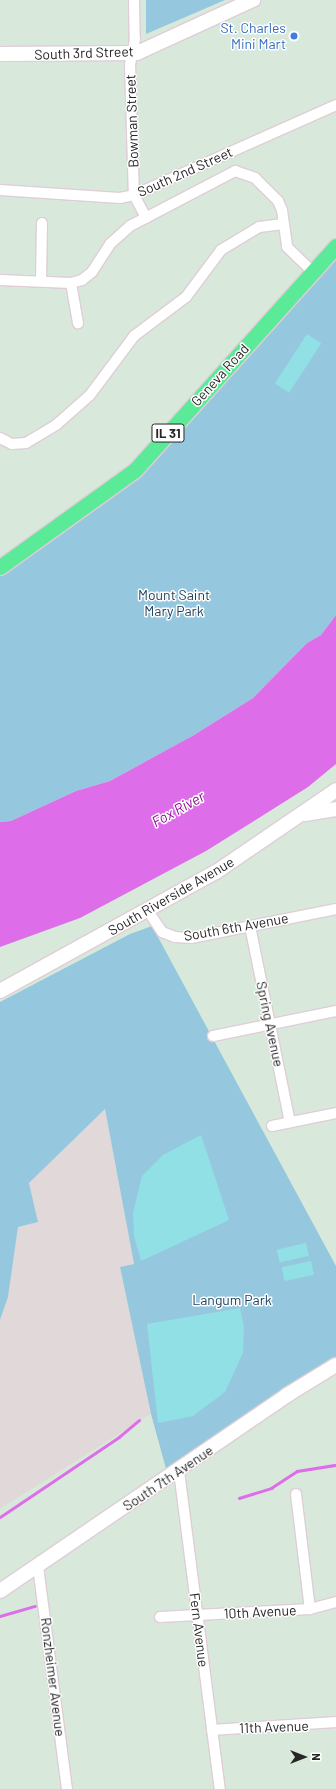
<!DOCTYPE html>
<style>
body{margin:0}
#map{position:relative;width:336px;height:1789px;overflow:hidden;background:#d8e9dc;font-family:Barlow,sans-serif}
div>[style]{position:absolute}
.industrial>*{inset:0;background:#e1d9d9}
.green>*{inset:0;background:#95c8de}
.pitch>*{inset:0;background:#91e0e6;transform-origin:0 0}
.water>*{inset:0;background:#de6de9}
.stream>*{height:2.5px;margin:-1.25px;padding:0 1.25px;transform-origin:1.25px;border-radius:1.25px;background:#de6de9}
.roads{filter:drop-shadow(1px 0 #dfcdd7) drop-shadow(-1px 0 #dfcdd7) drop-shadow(0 1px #dfcdd7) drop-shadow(0 -1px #dfcdd7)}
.street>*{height:10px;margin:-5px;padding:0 5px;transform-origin:5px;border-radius:5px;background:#fff}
.secondary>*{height:14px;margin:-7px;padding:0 7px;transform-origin:7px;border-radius:7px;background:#fff}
.primary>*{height:15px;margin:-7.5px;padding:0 7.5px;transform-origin:7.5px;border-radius:7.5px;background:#5bea97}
.dots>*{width:11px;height:11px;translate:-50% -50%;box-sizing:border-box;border:2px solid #fff;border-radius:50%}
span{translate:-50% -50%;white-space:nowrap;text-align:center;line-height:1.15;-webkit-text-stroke:3px #fff;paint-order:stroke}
.shield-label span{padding:1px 3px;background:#fff;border:1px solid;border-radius:3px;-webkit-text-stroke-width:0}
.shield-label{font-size:13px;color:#262626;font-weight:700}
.shop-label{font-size:14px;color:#366cbe}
.right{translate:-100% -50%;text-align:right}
.street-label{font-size:14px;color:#262626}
.park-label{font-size:14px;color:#1b415f}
.water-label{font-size:15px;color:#8e128f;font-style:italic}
.north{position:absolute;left:284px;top:1737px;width:40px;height:40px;-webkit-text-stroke:3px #fff;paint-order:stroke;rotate:90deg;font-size:11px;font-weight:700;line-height:16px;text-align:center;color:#262626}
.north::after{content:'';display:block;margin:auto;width:14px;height:18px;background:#262626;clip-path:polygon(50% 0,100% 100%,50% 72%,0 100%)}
</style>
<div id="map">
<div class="industrial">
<i style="clip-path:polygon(105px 1108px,134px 1264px,120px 1267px,151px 1414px,0 1509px,0 1320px,8px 1297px,18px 1227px,38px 1222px,29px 1183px)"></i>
</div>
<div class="green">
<i style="clip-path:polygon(146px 0,225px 0,146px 34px)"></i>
<i style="clip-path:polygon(336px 258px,336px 615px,321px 635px,307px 643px,253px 698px,194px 735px,110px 781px,76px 791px,11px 821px,0 822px,0 575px,130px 481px)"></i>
<i style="clip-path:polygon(152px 926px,336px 1266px,336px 1366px,168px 1476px,151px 1414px,120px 1267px,134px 1264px,105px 1109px,29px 1183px,38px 1222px,18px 1227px,8px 1297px,0 1320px,0 1002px,130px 934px)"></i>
</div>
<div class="pitch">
<i style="left:307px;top:334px;width:17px;height:59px;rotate:33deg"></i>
<i style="clip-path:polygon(201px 1135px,229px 1220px,141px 1261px,134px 1236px,133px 1213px,142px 1176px,163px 1155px)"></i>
<i style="left:306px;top:1243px;width:13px;height:30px;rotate:77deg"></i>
<i style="left:311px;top:1261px;width:14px;height:30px;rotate:78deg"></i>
<i style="clip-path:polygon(240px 1308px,244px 1327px,243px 1353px,225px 1392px,193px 1416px,158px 1423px,147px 1324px)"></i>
</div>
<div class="water">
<i style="clip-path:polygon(336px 615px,336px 764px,308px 787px,206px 851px,80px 918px,0 947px,0 822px,11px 821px,76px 791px,110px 781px,194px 735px,253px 698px,307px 643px,321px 635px)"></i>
</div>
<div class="stream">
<i style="left:239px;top:1498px;width:34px;rotate:-17deg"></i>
<i style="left:271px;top:1488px;width:31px;rotate:-33deg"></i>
<i style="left:297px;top:1471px;width:39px;rotate:-9deg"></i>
<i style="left:0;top:1517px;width:143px;rotate:-33.9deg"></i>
<i style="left:119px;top:1437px;width:26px;rotate:-40deg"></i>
<i style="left:0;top:1616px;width:36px;rotate:-16deg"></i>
</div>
<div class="roads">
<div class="street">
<i style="left:134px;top:0;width:39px;rotate:89deg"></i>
<i style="left:135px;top:39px;width:25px;rotate:101deg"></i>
<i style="left:130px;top:64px;width:131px;rotate:88.3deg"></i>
<i style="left:134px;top:195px;width:26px;rotate:62deg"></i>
<i style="left:0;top:190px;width:120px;rotate:3.8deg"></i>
<i style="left:120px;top:198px;width:14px;rotate:-12deg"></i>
<i style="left:134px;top:195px;width:221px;rotate:-24deg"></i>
<i style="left:0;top:280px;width:71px;rotate:2.4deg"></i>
<i style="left:71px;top:283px;width:11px;rotate:-15deg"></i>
<i style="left:82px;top:280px;width:13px;rotate:-39deg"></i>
<i style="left:92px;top:272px;width:33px;rotate:-57deg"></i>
<i style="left:110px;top:244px;width:27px;rotate:-42deg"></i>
<i style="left:130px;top:226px;width:119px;rotate:-27.6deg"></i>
<i style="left:235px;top:171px;width:21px;rotate:19deg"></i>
<i style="left:255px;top:178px;width:33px;rotate:45deg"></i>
<i style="left:278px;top:201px;width:10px;rotate:66deg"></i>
<i style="left:282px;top:210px;width:37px;rotate:82deg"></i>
<i style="left:287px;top:247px;width:36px;rotate:44deg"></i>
<i style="left:41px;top:280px;width:57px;rotate:-89deg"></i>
<i style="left:71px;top:283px;width:41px;rotate:80.1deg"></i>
<i style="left:0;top:438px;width:13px;rotate:27deg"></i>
<i style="left:12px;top:444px;width:14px;rotate:-4deg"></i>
<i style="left:26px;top:443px;width:35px;rotate:-31deg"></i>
<i style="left:56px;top:425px;width:45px;rotate:-41.4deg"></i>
<i style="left:90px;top:395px;width:74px;rotate:-53.3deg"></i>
<i style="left:134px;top:336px;width:65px;rotate:-36.9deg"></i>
<i style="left:186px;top:297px;width:59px;rotate:-53.3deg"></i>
<i style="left:221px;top:250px;width:44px;rotate:-31.2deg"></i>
<i style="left:259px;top:227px;width:24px;rotate:-7deg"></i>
<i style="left:148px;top:911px;width:25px;rotate:56deg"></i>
<i style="left:162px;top:932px;width:14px;rotate:21deg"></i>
<i style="left:175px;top:937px;width:16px;rotate:4deg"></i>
<i style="left:191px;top:938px;width:148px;rotate:-11.3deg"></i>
<i style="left:250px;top:926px;width:200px;rotate:78.5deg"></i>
<i style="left:213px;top:1036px;width:126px;rotate:-11.5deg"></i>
<i style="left:272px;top:1126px;width:65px;rotate:-11.5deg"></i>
<i style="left:179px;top:1471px;width:321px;rotate:82.7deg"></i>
<i style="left:296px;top:1494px;width:116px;rotate:83.1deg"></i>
<i style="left:38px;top:1566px;width:225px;rotate:82.6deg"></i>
<i style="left:160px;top:1617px;width:150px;rotate:-3.1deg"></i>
<i style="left:310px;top:1609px;width:27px;rotate:-15deg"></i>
<i style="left:212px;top:1730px;width:124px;rotate:-3.7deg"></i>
</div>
<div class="secondary">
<i style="left:0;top:54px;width:137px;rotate:-0.4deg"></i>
<i style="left:137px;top:53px;width:128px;rotate:-24.6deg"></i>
<i style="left:305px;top:814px;width:31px;rotate:-9deg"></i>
<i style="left:0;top:991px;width:247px;rotate:-28.9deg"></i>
<i style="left:216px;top:872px;width:145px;rotate:-34.3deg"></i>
<i style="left:0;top:1591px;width:348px;rotate:-34.3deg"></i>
<i style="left:287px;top:1395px;width:57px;rotate:-31.5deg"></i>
</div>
<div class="primary">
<i style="left:0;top:567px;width:166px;rotate:-35.7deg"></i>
<i style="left:135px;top:470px;width:301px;rotate:-48.1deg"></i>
</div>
</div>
<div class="dots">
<i style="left:294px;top:36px;background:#3f7fe0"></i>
</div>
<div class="shield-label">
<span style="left:168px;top:433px">IL 31</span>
</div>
<div class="shop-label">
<span class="right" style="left:286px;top:36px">St. Charles<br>Mini Mart</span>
</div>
<div class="street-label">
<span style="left:84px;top:53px;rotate:-2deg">South 3rd Street</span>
<span style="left:132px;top:121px;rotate:-92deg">Bowman Street</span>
<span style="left:185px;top:172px;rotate:-24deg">South 2nd Street</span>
<span style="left:220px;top:375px;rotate:-48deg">Geneva Road</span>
<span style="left:171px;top:896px;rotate:-30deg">South Riverside Avenue</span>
<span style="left:236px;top:927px;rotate:-10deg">South 6th Avenue</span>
<span style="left:270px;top:1024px;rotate:78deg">Spring Avenue</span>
<span style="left:168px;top:1478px;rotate:-34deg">South 7th Avenue</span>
<span style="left:260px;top:1612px;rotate:-3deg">10th Avenue</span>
<span style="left:199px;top:1630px;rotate:83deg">Fern Avenue</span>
<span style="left:53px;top:1677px;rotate:83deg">Ronzheimer Avenue</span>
<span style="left:274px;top:1727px;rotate:-2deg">11th Avenue</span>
</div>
<div class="park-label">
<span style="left:174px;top:603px">Mount Saint<br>Mary Park</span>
<span style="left:232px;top:1300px">Langum Park</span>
</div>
<div class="water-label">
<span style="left:178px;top:809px;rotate:-29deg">Fox River</span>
</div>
<div class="north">N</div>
</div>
